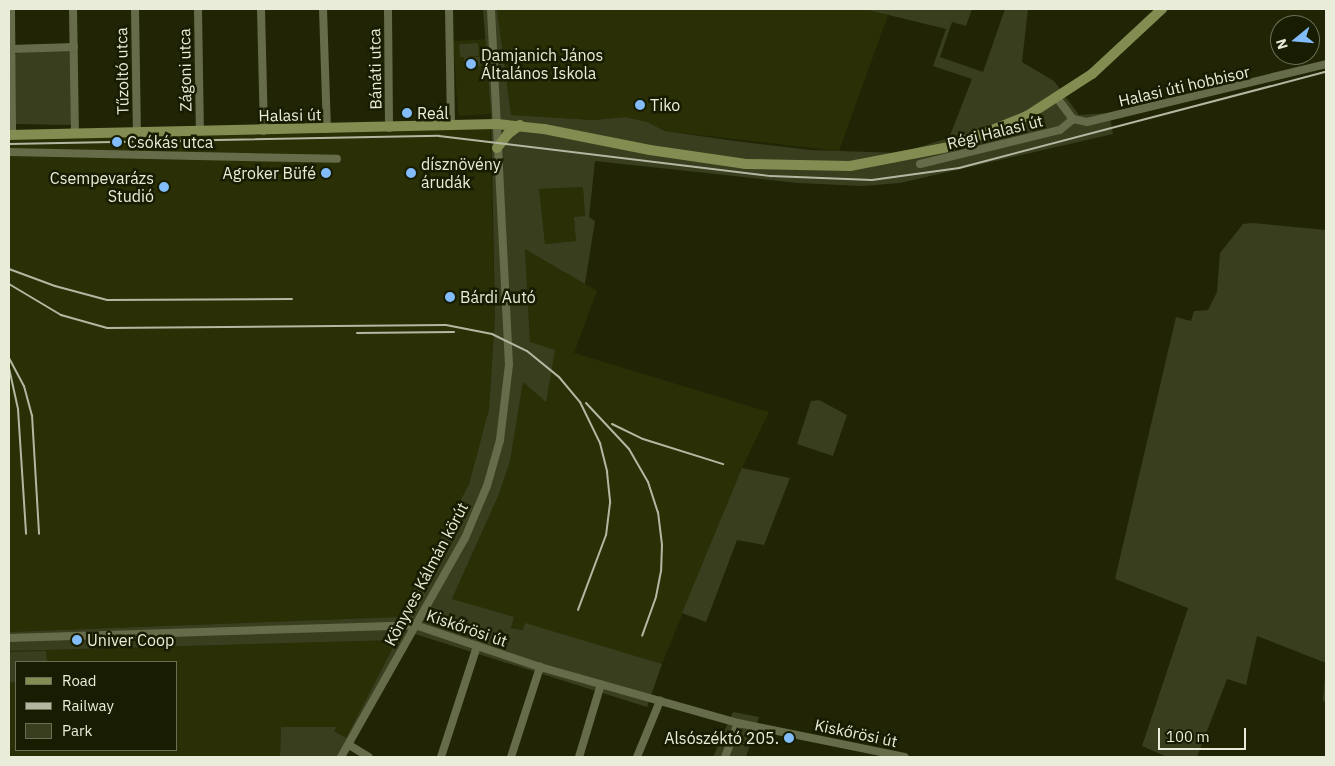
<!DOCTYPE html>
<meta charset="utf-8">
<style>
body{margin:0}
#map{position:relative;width:1335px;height:766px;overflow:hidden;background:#212506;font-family:"IBM Plex Sans",sans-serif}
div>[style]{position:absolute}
.built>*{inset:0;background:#2a2f06;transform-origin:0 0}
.green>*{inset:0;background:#393e1f;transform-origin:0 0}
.minor>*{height:8px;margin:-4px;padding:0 4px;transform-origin:4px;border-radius:4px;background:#666c4a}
.major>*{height:10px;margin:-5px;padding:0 5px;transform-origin:5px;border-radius:5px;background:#838d51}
.rail>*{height:2px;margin:-1px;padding:0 1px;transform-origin:1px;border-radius:1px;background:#b4b8a2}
.dots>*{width:14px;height:14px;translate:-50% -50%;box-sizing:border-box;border:2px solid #181c00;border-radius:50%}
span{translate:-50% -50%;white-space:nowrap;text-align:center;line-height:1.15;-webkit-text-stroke:5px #181c00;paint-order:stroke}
.poi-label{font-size:16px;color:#e8ecd9}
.left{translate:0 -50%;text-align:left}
.right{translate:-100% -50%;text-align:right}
.street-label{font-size:16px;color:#e8ecd9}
.frame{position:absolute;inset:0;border:10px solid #e8ecd9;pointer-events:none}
.legend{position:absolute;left:15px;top:661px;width:162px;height:90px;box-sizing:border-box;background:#181c00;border:1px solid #6b6f57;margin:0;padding:6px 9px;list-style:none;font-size:15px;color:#e8ecd9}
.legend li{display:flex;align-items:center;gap:10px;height:25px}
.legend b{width:25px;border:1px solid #6b6f57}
.north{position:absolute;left:1270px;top:15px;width:50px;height:50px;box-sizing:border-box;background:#181c00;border:1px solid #6b6f57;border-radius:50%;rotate:253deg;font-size:14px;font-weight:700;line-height:20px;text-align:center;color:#e8ecd9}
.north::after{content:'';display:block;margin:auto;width:18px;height:22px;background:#82bcfa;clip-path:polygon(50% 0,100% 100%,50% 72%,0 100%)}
.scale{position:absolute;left:1158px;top:728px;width:88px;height:22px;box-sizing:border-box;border:2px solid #e8ecd9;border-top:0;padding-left:6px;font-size:15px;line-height:18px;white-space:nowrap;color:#e8ecd9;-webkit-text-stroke:4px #181c00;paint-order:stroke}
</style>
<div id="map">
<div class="built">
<i style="clip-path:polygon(497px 9px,864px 9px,888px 15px,839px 151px,665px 131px,647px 122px,626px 117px,593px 120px,511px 115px)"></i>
<i style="left:486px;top:39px;width:75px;height:33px;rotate:86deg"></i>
<i style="clip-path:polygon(490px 129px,495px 316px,489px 409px,469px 484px,398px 617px,9px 632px,9px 140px)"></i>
<i style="clip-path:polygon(583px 187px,585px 216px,576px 241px,545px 244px,539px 189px)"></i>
<i style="clip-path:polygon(525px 248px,597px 291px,574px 353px,769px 412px,742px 468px,662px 664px,526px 624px,523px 630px,511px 627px,514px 618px,452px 599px,499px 494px,510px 461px,523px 382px,546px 401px,530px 342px)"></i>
<i style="clip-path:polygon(evenodd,398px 640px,346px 738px,334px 731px,337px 727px,281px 727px,280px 757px,9px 757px,9px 651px,398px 640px,16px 662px,176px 662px,176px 750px,16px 750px,16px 662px)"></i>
</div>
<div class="green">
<i style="clip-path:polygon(evenodd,483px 9px,497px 9px,511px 115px,593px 120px,626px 117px,647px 122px,665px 131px,735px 141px,811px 150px,900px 153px,949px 138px,972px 79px,933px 66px,946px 29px,864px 9px,972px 9px,966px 26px,952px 22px,940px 57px,983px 72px,1005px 9px,1028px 9px,1022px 62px,1054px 81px,1079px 115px,1109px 113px,1113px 134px,900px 183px,863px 186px,798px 183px,595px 161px,589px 217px,595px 221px,585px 284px,525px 249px,530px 342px,555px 350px,546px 402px,523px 382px,510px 461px,499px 494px,452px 599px,514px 617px,511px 628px,523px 630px,525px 623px,662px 664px,647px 707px,415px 634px,345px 757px,280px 757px,281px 727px,337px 727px,334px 731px,346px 738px,397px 640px,9px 651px,9px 632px,399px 617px,469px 484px,489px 409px,495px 316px,491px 114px,483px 9px,583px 187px,585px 216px,574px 217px,576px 241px,545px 244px,539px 189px,583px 187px)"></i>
<i style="left:478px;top:43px;width:13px;height:19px;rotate:86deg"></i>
<i style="clip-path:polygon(20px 51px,72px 51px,72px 122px,70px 125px,16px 124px,15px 55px)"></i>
<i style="left:481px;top:57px;width:9px;height:17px;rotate:90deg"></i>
<i style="clip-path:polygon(1253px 223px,1326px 230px,1326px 702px,1323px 701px,1326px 663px,1257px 636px,1246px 685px,1227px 679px,1197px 757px,1167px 757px,1142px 746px,1188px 608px,1115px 579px,1176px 317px,1191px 321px,1194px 311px,1208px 310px,1217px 292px,1220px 253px,1243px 224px)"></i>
<i style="clip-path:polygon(819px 400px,847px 415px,833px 456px,797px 444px,811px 401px)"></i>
<i style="clip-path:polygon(742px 468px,790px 478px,764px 545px,737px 540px,706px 622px,682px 613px)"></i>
<i style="clip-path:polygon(46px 651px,47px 662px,16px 662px,16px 682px,9px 682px,9px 652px)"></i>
<i style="clip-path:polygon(733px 712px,759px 717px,746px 757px,713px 757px)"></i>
</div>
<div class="minor">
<i style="left:11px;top:9px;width:126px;rotate:89.5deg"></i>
<i style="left:73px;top:9px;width:125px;rotate:89.1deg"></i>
<i style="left:135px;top:9px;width:124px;rotate:89.1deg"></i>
<i style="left:198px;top:9px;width:122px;rotate:89.1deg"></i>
<i style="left:261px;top:9px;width:122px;rotate:88.6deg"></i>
<i style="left:323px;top:9px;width:120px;rotate:88.1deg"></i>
<i style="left:388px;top:9px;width:119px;rotate:89.5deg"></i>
<i style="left:449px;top:9px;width:116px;rotate:89deg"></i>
<i style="left:11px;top:49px;width:63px;rotate:-1.8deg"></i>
<i style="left:1057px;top:98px;width:26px;rotate:53deg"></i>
<i style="left:1073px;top:119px;width:14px;rotate:12deg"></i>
<i style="left:1087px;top:122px;width:246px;rotate:-13.6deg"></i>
<i style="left:9px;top:152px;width:328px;rotate:1.2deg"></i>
<i style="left:920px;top:164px;width:144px;rotate:-13.7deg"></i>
<i style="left:1060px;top:130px;width:17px;rotate:-40deg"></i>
<i style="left:9px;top:638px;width:406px;rotate:-1.8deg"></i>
<i style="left:415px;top:625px;width:132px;rotate:18.6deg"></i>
<i style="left:540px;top:667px;width:206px;rotate:15.8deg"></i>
<i style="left:738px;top:723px;width:170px;rotate:11.5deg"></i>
<i style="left:349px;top:745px;width:23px;rotate:31deg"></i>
<i style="left:341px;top:757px;width:252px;rotate:-60.5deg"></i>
<i style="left:465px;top:538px;width:56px;rotate:-67.1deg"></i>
<i style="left:487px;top:486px;width:48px;rotate:-74.2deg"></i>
<i style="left:500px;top:440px;width:76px;rotate:-83.2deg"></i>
<i style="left:509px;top:365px;width:356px;rotate:-92.9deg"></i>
<i style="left:441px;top:757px;width:117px;rotate:-72deg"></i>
<i style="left:511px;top:757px;width:95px;rotate:-72.1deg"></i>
<i style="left:579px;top:757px;width:76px;rotate:-73.2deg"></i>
<i style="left:637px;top:757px;width:61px;rotate:-67.7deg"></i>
<i style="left:725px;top:757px;width:36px;rotate:-69deg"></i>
</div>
<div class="major">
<i style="left:9px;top:135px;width:488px;rotate:-1.3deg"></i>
<i style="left:497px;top:124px;width:47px;rotate:6.1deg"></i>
<i style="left:544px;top:129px;width:108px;rotate:11.2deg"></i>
<i style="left:650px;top:150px;width:97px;rotate:8.3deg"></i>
<i style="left:746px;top:164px;width:104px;rotate:1.1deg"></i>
<i style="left:850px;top:166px;width:101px;rotate:-10.9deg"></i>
<i style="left:949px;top:147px;width:84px;rotate:-21.7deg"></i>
<i style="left:1027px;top:116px;width:77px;rotate:-32.9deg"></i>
<i style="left:1092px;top:74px;width:96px;rotate:-42.9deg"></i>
<i style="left:497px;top:148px;width:18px;rotate:-52deg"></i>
<i style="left:508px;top:134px;width:15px;rotate:-37deg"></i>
</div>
<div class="rail">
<i style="left:9px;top:144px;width:430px;rotate:-1.1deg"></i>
<i style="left:439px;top:136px;width:334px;rotate:6.9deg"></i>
<i style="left:771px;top:176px;width:101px;rotate:2.3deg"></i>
<i style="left:872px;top:180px;width:88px;rotate:-7.9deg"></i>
<i style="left:959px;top:168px;width:379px;rotate:-14.7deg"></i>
<i style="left:9px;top:269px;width:49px;rotate:20.3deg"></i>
<i style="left:55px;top:286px;width:54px;rotate:15.1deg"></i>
<i style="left:107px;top:300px;width:185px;rotate:-0.3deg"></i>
<i style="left:9px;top:284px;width:61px;rotate:30.8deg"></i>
<i style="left:61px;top:315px;width:48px;rotate:15.8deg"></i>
<i style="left:107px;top:328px;width:339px;rotate:-0.5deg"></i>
<i style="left:446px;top:325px;width:47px;rotate:11.1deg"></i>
<i style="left:492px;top:334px;width:39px;rotate:26deg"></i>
<i style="left:527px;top:351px;width:41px;rotate:39.1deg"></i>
<i style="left:559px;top:377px;width:33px;rotate:50deg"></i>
<i style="left:580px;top:402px;width:46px;rotate:64deg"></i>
<i style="left:600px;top:443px;width:30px;rotate:76deg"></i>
<i style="left:607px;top:472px;width:31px;rotate:84deg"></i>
<i style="left:610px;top:503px;width:32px;rotate:97deg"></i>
<i style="left:606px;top:535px;width:80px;rotate:110.5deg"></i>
<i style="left:357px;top:333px;width:97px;rotate:-0.6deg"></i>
<i style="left:9px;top:358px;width:32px;rotate:62deg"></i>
<i style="left:24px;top:386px;width:30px;rotate:75deg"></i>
<i style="left:32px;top:415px;width:119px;rotate:86.6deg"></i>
<i style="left:9px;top:368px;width:42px;rotate:77.6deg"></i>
<i style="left:18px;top:409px;width:125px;rotate:86.3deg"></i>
<i style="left:586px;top:403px;width:63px;rotate:46.9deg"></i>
<i style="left:629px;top:449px;width:38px;rotate:60deg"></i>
<i style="left:648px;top:482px;width:32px;rotate:72deg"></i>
<i style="left:658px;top:512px;width:33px;rotate:83deg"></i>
<i style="left:662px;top:545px;width:26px;rotate:92deg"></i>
<i style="left:661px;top:571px;width:26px;rotate:101deg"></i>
<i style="left:656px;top:597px;width:41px;rotate:109.7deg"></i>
<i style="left:612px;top:424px;width:34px;rotate:26deg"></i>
<i style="left:643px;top:439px;width:84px;rotate:17.4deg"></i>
</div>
<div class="dots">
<i style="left:471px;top:64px;background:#82bcfa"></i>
<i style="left:640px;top:105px;background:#82bcfa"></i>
<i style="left:407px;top:113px;background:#82bcfa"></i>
<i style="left:117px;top:142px;background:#82bcfa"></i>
<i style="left:326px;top:173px;background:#82bcfa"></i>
<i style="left:411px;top:173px;background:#82bcfa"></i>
<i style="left:164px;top:187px;background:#82bcfa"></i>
<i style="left:450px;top:297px;background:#82bcfa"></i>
<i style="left:77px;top:640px;background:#82bcfa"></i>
<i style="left:789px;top:738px;background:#82bcfa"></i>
</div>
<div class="poi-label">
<span class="left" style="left:481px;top:64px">Damjanich János<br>Általános Iskola</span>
<span class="left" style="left:650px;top:105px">Tiko</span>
<span class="left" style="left:417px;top:113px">Reál</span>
<span class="left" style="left:127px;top:142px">Csókás utca</span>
<span class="left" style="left:421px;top:173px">dísznövény<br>árudák</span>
<span class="right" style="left:316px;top:173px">Agroker Büfé</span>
<span class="right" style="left:154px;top:187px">Csempevarázs<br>Studió</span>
<span class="left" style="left:460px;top:297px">Bárdi Autó</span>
<span class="left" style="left:87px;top:640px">Univer Coop</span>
<span class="right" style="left:779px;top:738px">Alsószéktó 205.</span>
</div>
<div class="street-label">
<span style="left:375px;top:69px;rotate:-91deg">Bánáti utca</span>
<span style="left:185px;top:70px;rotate:-91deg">Zágoni utca</span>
<span style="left:122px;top:71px;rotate:-91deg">Tűzoltó utca</span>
<span style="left:1184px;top:86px;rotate:-13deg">Halasi úti hobbisor</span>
<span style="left:290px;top:115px;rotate:-1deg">Halasi út</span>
<span style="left:995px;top:132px;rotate:-14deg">Régi Halasi út</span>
<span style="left:426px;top:574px;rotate:-62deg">Könyves Kálmán körút</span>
<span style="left:467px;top:628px;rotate:19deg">Kiskőrösi út</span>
<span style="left:856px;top:733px;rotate:12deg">Kiskőrösi út</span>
</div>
<div class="frame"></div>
<ul class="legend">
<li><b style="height:6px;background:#838d51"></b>Road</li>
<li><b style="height:6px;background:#b4b8a2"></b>Railway</li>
<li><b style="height:14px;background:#393e1f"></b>Park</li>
</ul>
<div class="north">N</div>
<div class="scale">100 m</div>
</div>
